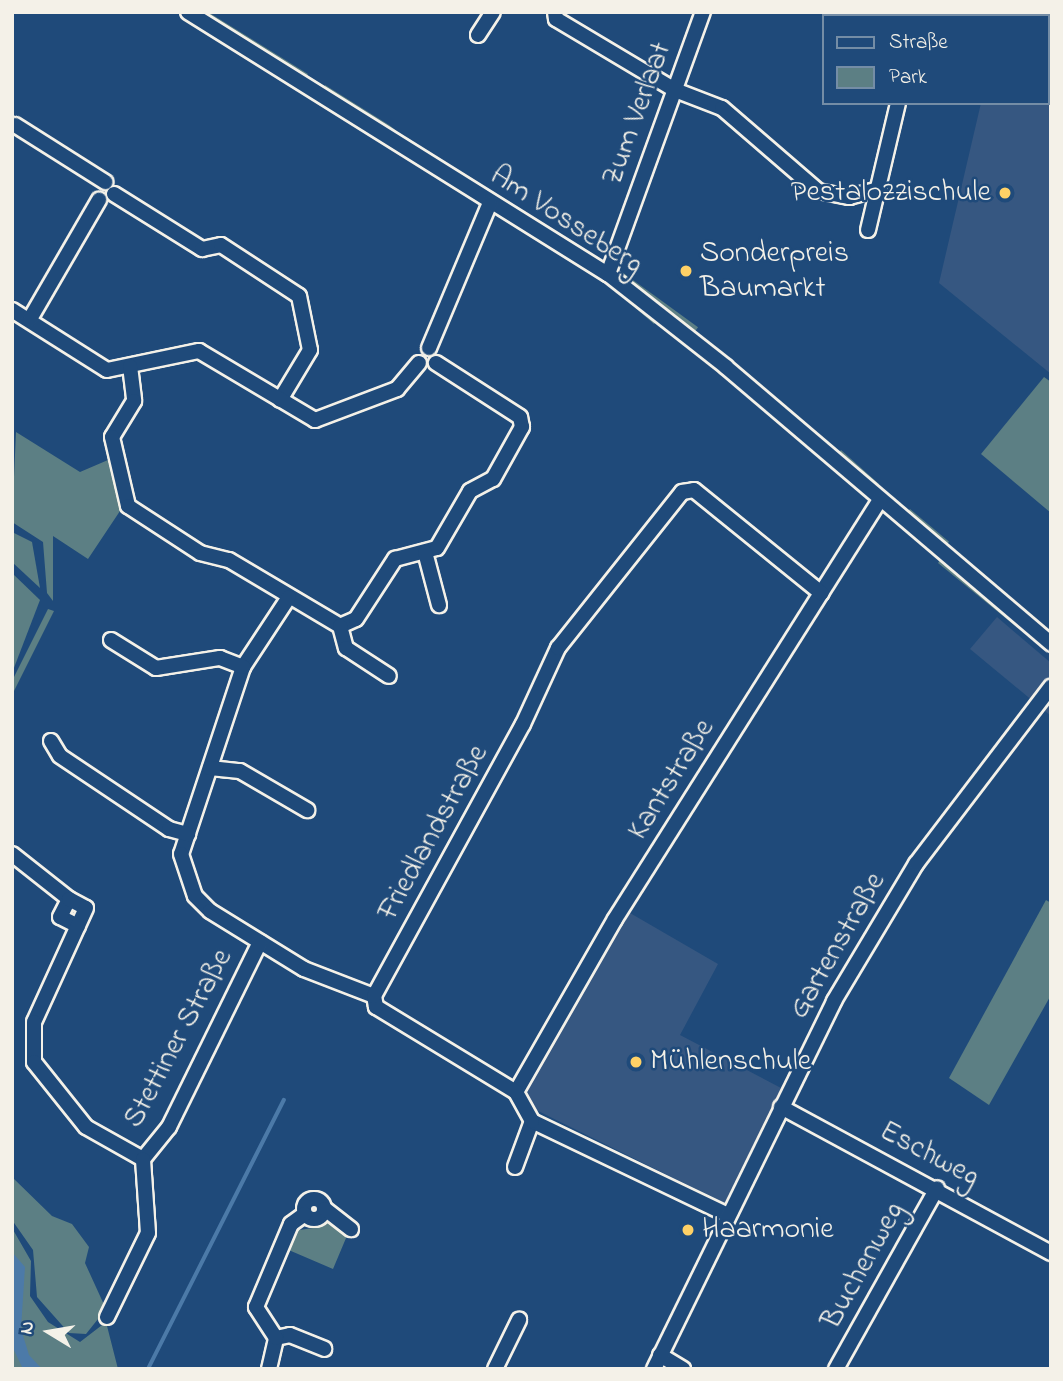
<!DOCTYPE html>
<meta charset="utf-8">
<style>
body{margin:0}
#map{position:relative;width:1063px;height:1381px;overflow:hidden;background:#1f4a7a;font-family:"Indie Flower",sans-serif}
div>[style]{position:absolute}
.built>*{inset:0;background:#365781}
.green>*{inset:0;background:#5c7f84;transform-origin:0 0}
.water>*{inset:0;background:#4c7aa8}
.stream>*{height:3.5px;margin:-1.75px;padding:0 1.75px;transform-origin:1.75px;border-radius:1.75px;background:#4c7aa8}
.roads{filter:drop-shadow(2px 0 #f4f1e8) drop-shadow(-2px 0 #f4f1e8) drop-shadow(0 2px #f4f1e8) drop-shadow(0 -2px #f4f1e8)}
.minor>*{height:14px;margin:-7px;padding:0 7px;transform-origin:7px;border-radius:7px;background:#1f4a7a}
.minor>.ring{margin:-7px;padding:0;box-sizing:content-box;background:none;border:14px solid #1f4a7a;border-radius:50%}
.dots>*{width:19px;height:19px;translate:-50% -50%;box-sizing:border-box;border:4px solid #1f4a7a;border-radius:50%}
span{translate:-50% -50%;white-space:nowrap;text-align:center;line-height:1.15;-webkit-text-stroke:5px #1f4a7a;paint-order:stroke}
.street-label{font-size:30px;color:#f4f1e8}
.poi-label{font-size:30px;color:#f4f1e8}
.right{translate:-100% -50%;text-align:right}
.left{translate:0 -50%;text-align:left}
.frame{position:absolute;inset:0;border:14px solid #f4f1e8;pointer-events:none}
.legend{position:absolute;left:822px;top:14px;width:228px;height:91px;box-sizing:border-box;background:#1f4a7a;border:2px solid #748da6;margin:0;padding:9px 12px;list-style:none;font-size:21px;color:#f4f1e8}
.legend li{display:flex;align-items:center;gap:14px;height:35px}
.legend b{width:35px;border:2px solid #748da6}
.north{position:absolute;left:14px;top:1297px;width:70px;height:70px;-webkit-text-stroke:5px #1f4a7a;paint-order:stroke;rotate:281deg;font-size:19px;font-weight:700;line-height:28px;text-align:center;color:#f4f1e8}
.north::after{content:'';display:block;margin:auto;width:24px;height:32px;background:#f4f1e8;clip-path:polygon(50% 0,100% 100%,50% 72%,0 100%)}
</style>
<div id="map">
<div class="built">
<i style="clip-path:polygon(1003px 12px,1051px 12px,1051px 374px,939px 283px,981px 103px,1047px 103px,1047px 16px)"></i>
<i style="clip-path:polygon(997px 617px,1051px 663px,1051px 716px,970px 649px)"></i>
<i style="clip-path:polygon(630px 913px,718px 964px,680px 1035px,781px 1088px,726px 1204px,524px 1104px,523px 1093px)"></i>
</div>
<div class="green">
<i style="clip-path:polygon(200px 12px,208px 12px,308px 74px,305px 78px)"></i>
<i style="clip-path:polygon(325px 85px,389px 125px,398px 132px,323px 89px)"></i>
<i style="left:622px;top:272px;width:94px;height:9px;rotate:36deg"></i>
<i style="clip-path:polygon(610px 286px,641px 308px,657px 320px,654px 324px)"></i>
<i style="clip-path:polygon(1044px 377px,1051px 382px,1051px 513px,981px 454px)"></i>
<i style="clip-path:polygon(16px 432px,80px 472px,108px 460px,120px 511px,88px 559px,53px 536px,53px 601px,47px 593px,43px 542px,12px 522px)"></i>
<i style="clip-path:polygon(841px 450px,879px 484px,877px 486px,838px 454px)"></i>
<i style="left:910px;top:509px;width:51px;height:5px;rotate:40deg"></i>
<i style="clip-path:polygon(12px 532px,32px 542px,40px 588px,12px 562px)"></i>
<i style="clip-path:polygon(940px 560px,1014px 624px,1019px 629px,938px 563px)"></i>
<i style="clip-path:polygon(12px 573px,40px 600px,12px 673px)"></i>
<i style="clip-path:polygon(48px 609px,54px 611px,12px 695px,12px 681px)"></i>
<i style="clip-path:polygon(1046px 900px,1051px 903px,1051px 995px,989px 1105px,949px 1078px)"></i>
<i style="clip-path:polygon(12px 1177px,52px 1216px,72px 1224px,89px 1247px,85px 1263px,106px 1309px,86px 1334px,69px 1333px,37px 1297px,33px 1250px,12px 1220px)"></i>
<i style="clip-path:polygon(332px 1217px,349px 1231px,333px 1269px,284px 1248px,292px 1231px,320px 1227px)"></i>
<i style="clip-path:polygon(12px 1228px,31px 1261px,30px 1296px,48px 1322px,80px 1342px,106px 1322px,118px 1369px,12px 1369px)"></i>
</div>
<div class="water">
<i style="clip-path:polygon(12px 1252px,25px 1267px,21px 1329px,29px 1355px,42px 1369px,23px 1369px,12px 1346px)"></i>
</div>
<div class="stream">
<i style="left:148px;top:1369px;width:301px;rotate:-63.2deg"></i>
</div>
<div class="roads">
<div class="minor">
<i style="left:188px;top:12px;width:495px;rotate:32deg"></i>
<i style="left:608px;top:274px;width:150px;rotate:38.2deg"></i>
<i style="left:726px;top:367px;width:427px;rotate:40.4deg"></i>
<i style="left:555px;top:12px;width:7px;rotate:82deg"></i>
<i style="left:556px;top:19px;width:139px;rotate:30.8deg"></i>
<i style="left:675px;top:90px;width:50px;rotate:21deg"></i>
<i style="left:722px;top:108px;width:127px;rotate:40.8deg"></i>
<i style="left:818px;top:191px;width:32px;rotate:11deg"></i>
<i style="left:849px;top:197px;width:30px;rotate:-15deg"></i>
<i style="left:917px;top:16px;width:4px;rotate:-76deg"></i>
<i style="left:478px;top:35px;width:27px;rotate:-57deg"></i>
<i style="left:15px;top:125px;width:107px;rotate:32.3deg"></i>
<i style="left:114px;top:194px;width:104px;rotate:32deg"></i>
<i style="left:202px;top:249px;width:19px;rotate:-12deg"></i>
<i style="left:221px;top:245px;width:93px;rotate:33.2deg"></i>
<i style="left:299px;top:296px;width:55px;rotate:78.5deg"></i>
<i style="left:310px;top:350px;width:58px;rotate:121deg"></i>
<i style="left:868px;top:230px;width:130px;rotate:-76.7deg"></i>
<i style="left:608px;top:274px;width:279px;rotate:-70.1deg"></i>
<i style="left:12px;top:310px;width:112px;rotate:32.3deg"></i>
<i style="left:107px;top:370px;width:94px;rotate:-11.7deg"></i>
<i style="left:199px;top:351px;width:135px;rotate:30.7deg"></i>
<i style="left:315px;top:420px;width:88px;rotate:-20.7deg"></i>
<i style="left:397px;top:389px;width:34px;rotate:-50deg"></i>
<i style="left:30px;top:319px;width:138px;rotate:-59.9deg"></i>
<i style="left:429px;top:348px;width:157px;rotate:-67.2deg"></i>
<i style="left:130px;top:366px;width:35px;rotate:83deg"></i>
<i style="left:134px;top:401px;width:42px;rotate:121.4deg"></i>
<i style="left:112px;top:437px;width:71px;rotate:76.9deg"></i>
<i style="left:128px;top:506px;width:86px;rotate:33.1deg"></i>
<i style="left:200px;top:553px;width:30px;rotate:14deg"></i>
<i style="left:229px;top:560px;width:129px;rotate:30.7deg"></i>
<i style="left:340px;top:626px;width:17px;rotate:-24deg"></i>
<i style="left:356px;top:619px;width:72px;rotate:-57deg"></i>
<i style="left:395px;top:559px;width:43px;rotate:-14.7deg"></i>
<i style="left:437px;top:548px;width:66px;rotate:-59.9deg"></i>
<i style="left:470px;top:491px;width:26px;rotate:-28deg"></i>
<i style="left:493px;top:479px;width:60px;rotate:-60.9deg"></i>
<i style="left:522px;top:427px;width:10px;rotate:-101deg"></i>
<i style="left:520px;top:417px;width:100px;rotate:-147.3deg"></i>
<i style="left:425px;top:552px;width:55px;rotate:75.2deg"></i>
<i style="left:289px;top:597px;width:84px;rotate:123.3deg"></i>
<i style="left:243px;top:667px;width:197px;rotate:108.3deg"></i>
<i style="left:181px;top:854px;width:44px;rotate:71.6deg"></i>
<i style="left:195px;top:896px;width:21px;rotate:45deg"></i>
<i style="left:210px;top:911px;width:110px;rotate:31.7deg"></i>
<i style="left:304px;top:969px;width:75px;rotate:21.1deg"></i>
<i style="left:340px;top:626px;width:23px;rotate:75deg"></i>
<i style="left:346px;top:648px;width:51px;rotate:33.1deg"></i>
<i style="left:111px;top:640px;width:53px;rotate:31.9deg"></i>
<i style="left:156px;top:668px;width:65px;rotate:-8.9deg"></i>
<i style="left:220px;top:658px;width:25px;rotate:21deg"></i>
<i style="left:51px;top:741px;width:17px;rotate:59deg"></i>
<i style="left:60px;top:756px;width:131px;rotate:33.8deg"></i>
<i style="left:169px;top:829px;width:20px;rotate:15deg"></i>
<i style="left:210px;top:768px;width:30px;rotate:6deg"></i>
<i style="left:240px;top:771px;width:78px;rotate:30.2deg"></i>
<i style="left:12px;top:854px;width:73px;rotate:38.3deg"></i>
<i style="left:78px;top:926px;width:20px;rotate:-153deg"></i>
<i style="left:60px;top:917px;width:20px;rotate:-63deg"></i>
<i style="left:69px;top:899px;width:19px;rotate:28deg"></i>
<i style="left:86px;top:908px;width:125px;rotate:114.5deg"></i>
<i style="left:34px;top:1022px;width:40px;rotate:90deg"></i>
<i style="left:34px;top:1062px;width:83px;rotate:51.3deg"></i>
<i style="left:86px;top:1127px;width:65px;rotate:29.3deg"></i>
<i style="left:143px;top:1159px;width:41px;rotate:-50.9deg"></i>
<i style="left:169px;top:1127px;width:206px;rotate:-63.8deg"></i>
<i style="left:516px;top:1092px;width:199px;rotate:-60.2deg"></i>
<i style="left:615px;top:919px;width:494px;rotate:-57.7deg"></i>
<i style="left:781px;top:1107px;width:307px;rotate:28.4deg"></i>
<i style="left:515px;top:1167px;width:49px;rotate:-69.7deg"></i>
<i class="ring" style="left:304px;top:1199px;width:6px;height:6px"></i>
<i style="left:325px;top:1209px;width:33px;rotate:38deg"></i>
<i style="left:728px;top:1215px;width:217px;rotate:-154.4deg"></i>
<i style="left:532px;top:1121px;width:33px;rotate:-119deg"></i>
<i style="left:516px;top:1092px;width:164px;rotate:-148.7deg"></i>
<i style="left:376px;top:1007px;width:11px;rotate:-100deg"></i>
<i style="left:374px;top:996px;width:310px;rotate:-61.3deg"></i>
<i style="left:523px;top:724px;width:84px;rotate:-65.3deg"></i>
<i style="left:558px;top:648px;width:199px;rotate:-51.5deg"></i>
<i style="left:682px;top:492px;width:12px;rotate:-9deg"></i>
<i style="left:694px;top:490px;width:164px;rotate:39deg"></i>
<i style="left:107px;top:1317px;width:93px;rotate:-64deg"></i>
<i style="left:148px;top:1233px;width:74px;rotate:-93.9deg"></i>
<i style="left:276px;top:1338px;width:14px;rotate:-12deg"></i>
<i style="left:290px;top:1335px;width:37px;rotate:22deg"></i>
<i style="left:660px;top:1355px;width:27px;rotate:31deg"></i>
<i style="left:269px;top:1369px;width:32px;rotate:-77deg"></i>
<i style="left:276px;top:1338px;width:37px;rotate:-123deg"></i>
<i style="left:256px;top:1307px;width:90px;rotate:-67.1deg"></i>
<i style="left:291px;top:1224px;width:17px;rotate:-36deg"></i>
<i style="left:495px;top:1369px;width:55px;rotate:-63.9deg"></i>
<i style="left:654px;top:1369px;width:410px;rotate:-63.9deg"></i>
<i style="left:834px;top:1001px;width:160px;rotate:-59.1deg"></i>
<i style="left:916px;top:864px;width:223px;rotate:-52.7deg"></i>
<i style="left:836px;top:1369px;width:207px;rotate:-60.8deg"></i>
</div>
</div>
<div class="dots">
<i style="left:1005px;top:193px;background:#ffd166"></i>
<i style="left:686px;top:271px;background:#ffd166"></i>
<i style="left:636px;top:1062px;background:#ffd166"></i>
<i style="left:688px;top:1230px;background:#ffd166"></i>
</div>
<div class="street-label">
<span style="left:638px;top:114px;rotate:-70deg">Zum Verlaat</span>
<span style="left:566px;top:221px;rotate:33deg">Am Vosseberg</span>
<span style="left:672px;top:780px;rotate:-58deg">Kantstraße</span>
<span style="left:434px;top:833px;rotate:-61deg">Friedlandstraße</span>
<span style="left:838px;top:946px;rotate:-60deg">Gartenstraße</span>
<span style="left:179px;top:1039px;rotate:-62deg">Stettiner Straße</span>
<span style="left:929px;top:1155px;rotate:28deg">Eschweg</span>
<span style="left:864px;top:1266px;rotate:-61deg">Buchenweg</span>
</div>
<div class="poi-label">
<span class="right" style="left:991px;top:193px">Pestalozzischule</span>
<span class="left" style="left:700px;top:271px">Sonderpreis<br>Baumarkt</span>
<span class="left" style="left:650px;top:1062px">Mühlenschule</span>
<span class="left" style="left:702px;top:1230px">Haarmonie</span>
</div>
<div class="frame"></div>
<ul class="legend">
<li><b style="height:9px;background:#1f4a7a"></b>Straße</li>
<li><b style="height:19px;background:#5c7f84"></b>Park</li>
</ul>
<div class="north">N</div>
</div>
